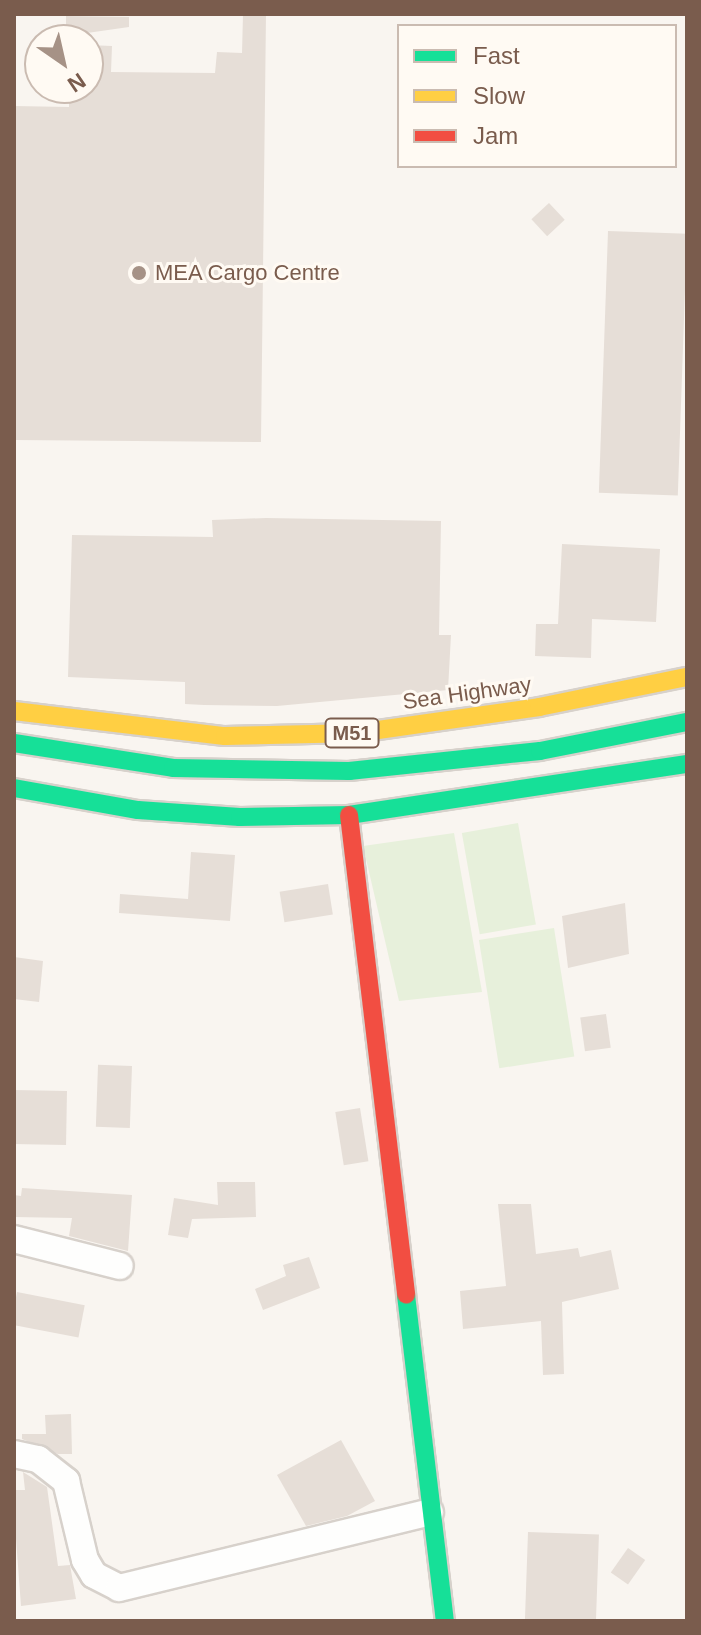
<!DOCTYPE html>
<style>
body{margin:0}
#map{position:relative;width:701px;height:1635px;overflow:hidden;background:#f9f5f0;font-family:Arial,sans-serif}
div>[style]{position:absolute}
.green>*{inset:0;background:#e7f0db;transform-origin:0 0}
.building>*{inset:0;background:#e6ded7;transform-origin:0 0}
.roads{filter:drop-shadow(2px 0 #d7d1cb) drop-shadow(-2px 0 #d7d1cb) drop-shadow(0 2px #d7d1cb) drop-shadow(0 -2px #d7d1cb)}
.street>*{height:26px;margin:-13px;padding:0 13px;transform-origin:13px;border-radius:13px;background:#fefefd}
.fast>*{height:18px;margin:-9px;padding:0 9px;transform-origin:9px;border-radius:9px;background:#16e098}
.slow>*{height:18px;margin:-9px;padding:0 9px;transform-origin:9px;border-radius:9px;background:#ffcf43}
.jam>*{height:18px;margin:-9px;padding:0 9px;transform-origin:9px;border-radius:9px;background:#f24e42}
.dots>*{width:22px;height:22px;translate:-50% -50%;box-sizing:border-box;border:4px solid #fffaf3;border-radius:50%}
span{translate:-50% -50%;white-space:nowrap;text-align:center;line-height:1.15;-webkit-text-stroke:6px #fffaf3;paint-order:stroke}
.shield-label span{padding:2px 6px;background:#fffaf3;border:2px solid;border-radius:6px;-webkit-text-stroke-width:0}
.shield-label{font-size:20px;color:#7a5c4d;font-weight:700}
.poi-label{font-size:22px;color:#7a5c4d}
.left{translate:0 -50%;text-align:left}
.street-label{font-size:22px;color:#7a5c4d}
.frame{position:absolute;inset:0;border:16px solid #7a5c4d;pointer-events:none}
.legend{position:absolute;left:397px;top:24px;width:280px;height:144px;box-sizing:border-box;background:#fffaf3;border:2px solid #cabbb1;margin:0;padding:10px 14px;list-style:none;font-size:24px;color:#7a5c4d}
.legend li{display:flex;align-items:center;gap:16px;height:40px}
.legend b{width:40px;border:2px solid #cabbb1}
.north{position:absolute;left:24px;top:24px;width:80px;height:80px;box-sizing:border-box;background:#fffaf3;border:2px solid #cabbb1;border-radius:50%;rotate:146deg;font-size:22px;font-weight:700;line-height:32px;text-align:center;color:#7a5c4d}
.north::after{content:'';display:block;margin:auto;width:28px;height:36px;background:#a69286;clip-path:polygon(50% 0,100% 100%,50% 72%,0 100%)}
</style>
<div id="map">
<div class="green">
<i style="left:518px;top:823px;width:103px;height:57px;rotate:80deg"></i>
<i style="clip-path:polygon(454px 833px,482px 992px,399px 1001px,363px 846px)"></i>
<i style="left:554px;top:928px;width:130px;height:76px;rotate:81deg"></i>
</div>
<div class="building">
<i style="clip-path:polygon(243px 14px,266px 14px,261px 442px,14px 440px,14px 106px,69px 107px,69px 88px,88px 88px,88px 45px,112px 46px,111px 72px,215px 73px,217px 52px,242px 53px)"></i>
<i style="clip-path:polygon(66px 16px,129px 17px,129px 27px,66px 36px)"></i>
<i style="left:549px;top:203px;width:23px;height:24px;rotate:47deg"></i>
<i style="left:608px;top:231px;width:79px;height:262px;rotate:2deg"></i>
<i style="clip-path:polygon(266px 518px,441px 521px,439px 635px,451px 635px,448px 690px,277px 706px,204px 705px,185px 704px,185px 682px,68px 677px,72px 535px,213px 537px,212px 520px)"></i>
<i style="clip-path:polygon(562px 544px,660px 549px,656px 622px,592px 619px,591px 658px,535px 656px,536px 624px,558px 624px)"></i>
<i style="clip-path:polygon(191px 852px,235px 855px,230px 921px,119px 913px,120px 894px,188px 899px)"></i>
<i style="left:328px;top:884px;width:31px;height:49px;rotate:81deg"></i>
<i style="clip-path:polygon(625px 903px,629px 954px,568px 968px,562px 916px)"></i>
<i style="clip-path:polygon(14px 957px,43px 961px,39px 1002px,14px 999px)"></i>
<i style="left:606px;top:1014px;width:34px;height:26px;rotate:82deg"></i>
<i style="left:132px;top:1066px;width:62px;height:34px;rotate:92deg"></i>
<i style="left:14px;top:1090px;width:53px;height:54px;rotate:1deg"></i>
<i style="left:360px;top:1108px;width:54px;height:25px;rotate:81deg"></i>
<i style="clip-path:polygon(217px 1182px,255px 1182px,256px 1217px,192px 1219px,188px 1238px,168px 1235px,174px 1198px,218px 1205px)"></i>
<i style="clip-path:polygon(22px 1188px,132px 1195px,128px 1251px,69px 1236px,72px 1218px,14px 1217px,14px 1195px,21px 1196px)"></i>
<i style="clip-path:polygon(498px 1204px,531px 1204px,536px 1254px,578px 1248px,580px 1257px,611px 1250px,619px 1289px,562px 1302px,564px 1374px,543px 1375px,541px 1321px,463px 1329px,460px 1291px,506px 1286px)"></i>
<i style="clip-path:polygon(309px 1257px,320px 1288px,263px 1310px,255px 1289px,286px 1276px,283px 1265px)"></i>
<i style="left:17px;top:1292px;width:69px;height:33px;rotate:11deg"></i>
<i style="clip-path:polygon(71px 1414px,72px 1454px,58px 1454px,22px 1439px,22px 1434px,46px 1434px,45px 1415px)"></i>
<i style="clip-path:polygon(341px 1440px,375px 1501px,347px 1516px,306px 1526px,277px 1475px)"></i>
<i style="clip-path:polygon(23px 1472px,47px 1487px,58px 1566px,70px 1565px,76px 1599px,21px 1606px,14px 1512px,15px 1490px,25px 1490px)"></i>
<i style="left:528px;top:1532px;width:71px;height:89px;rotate:2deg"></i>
<i style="left:628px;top:1548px;width:21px;height:30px;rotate:35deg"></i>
</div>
<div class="roads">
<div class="street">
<i style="left:14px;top:1239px;width:109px;rotate:14.3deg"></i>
<i style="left:14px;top:1454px;width:25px;rotate:12deg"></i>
<i style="left:38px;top:1459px;width:36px;rotate:38deg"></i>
<i style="left:66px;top:1481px;width:81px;rotate:76.5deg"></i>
<i style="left:85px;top:1560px;width:17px;rotate:59deg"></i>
<i style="left:94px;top:1575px;width:28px;rotate:27deg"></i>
<i style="left:119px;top:1588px;width:320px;rotate:-13.7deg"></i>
</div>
<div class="fast">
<i style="left:14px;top:743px;width:161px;rotate:8.9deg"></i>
<i style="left:173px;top:768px;width:176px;rotate:1deg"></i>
<i style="left:349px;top:771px;width:192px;rotate:-6deg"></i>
<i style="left:540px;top:751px;width:150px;rotate:-11.2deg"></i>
<i style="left:14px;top:788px;width:126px;rotate:10.1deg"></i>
<i style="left:138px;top:810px;width:102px;rotate:3.9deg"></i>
<i style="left:240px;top:817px;width:109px;rotate:-1.1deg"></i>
<i style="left:349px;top:815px;width:342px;rotate:-8.6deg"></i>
<i style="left:406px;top:1295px;width:328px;rotate:83.2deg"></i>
</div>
<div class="slow">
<i style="left:14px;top:711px;width:212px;rotate:6.8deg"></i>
<i style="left:225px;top:736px;width:132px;rotate:-1.3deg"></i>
<i style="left:357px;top:733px;width:184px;rotate:-8.1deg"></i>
<i style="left:539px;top:707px;width:151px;rotate:-11.5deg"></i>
</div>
<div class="jam">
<i style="left:349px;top:815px;width:483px;rotate:83.2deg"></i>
</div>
</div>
<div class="dots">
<i style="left:139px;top:273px;background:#a69286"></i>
</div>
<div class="shield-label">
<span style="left:352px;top:733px">M51</span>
</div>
<div class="poi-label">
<span class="left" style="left:155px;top:273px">MEA Cargo Centre</span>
</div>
<div class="street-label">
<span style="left:467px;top:693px;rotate:-8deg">Sea Highway</span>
</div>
<div class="frame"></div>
<ul class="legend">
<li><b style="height:10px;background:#16e098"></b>Fast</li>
<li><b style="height:10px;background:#ffcf43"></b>Slow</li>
<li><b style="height:10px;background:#f24e42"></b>Jam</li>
</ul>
<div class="north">N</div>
</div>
